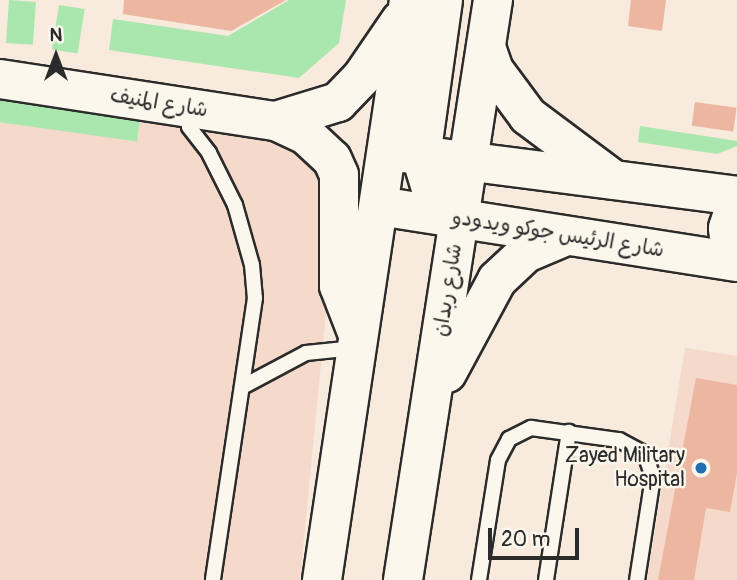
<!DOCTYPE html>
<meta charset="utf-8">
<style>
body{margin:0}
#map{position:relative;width:737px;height:580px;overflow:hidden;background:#f8eadd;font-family:Pangolin,"Playpen Sans Arabic",sans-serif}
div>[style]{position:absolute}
.built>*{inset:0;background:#f5dacb}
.green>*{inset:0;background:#aae7ae;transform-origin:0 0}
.building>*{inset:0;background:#edb6a1;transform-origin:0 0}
.roads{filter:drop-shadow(2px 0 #2b2b2b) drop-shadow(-2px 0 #2b2b2b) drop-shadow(0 2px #2b2b2b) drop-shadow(0 -2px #2b2b2b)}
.lane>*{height:14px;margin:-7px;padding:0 7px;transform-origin:7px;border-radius:7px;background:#fbf7ec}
.secondary>*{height:38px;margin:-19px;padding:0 19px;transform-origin:19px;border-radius:19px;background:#fbf7ec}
.dots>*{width:19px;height:19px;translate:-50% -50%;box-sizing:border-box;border:4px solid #fbf7ec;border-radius:50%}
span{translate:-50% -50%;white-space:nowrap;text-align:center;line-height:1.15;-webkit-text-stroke:5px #fbf7ec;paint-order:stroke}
.street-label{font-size:21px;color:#2b2b2b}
.poi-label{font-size:21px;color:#2b2b2b}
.right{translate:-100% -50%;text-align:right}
.north{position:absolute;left:21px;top:21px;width:70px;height:70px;-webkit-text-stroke:5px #fbf7ec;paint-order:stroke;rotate:0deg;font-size:19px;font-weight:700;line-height:28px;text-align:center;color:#2b2b2b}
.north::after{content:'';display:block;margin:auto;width:24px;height:32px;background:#2b2b2b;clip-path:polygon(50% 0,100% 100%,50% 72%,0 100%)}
.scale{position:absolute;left:488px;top:528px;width:91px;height:32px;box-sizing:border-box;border:4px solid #2b2b2b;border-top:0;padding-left:9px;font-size:21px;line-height:24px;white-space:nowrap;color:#2b2b2b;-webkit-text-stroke:5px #fbf7ec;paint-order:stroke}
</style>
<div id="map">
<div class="built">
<i style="clip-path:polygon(0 92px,287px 139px,327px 166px,327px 302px,300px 580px,0 580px)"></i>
<i style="clip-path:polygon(685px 348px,737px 356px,737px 580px,647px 580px)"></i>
</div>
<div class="green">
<i style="left:9px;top:0;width:27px;height:43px;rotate:4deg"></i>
<i style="clip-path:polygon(289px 0,346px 0,339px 43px,299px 78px,109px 50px,113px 19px,228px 36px)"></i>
<i style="left:59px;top:5px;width:26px;height:45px;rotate:9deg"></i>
<i style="left:0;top:89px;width:143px;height:33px;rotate:8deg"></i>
<i style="clip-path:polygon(640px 126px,737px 141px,737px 146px,717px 154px,638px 142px)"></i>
</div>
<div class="building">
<i style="clip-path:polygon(124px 0,286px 0,231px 31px,123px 14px)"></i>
<i style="clip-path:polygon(631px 0,666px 0,662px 31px,628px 26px)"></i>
<i style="left:695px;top:102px;width:42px;height:24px;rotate:8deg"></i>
<i style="clip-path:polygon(696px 378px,737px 385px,737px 473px,730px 512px,706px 508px,694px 580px,658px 580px)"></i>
</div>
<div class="roads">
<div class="lane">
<i style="left:185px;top:109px;width:18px;rotate:77deg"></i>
<i style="left:189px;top:127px;width:33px;rotate:52deg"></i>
<i style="left:209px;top:153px;width:58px;rotate:63.4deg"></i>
<i style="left:235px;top:205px;width:62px;rotate:74.2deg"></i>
<i style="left:252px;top:265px;width:33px;rotate:85deg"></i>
<i style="left:255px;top:298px;width:285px;rotate:98.5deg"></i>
<i style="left:244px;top:386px;width:70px;rotate:-28deg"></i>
<i style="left:306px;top:353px;width:49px;rotate:-5.8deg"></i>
<i style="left:479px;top:580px;width:121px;rotate:-81deg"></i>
<i style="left:498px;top:460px;width:24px;rotate:-62deg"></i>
<i style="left:509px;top:439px;width:25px;rotate:-27deg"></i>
<i style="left:531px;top:428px;width:89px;rotate:7.8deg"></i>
<i style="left:619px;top:440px;width:30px;rotate:28deg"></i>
<i style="left:645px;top:454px;width:24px;rotate:71deg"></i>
<i style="left:653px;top:477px;width:104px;rotate:98.8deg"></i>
<i style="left:546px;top:580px;width:150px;rotate:-81.2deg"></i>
</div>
<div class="secondary">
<i style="left:443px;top:0;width:158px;rotate:98deg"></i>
<i style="left:421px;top:156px;width:37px;rotate:73deg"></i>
<i style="left:432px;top:191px;width:38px;rotate:45deg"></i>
<i style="left:486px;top:47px;width:24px;rotate:71deg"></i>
<i style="left:494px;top:70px;width:57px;rotate:53.5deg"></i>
<i style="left:528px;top:116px;width:107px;rotate:36.7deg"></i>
<i style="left:0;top:79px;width:279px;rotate:8.7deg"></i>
<i style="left:276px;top:121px;width:33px;rotate:25deg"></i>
<i style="left:306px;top:135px;width:35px;rotate:43deg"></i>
<i style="left:332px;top:159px;width:17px;rotate:66deg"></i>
<i style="left:339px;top:175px;width:111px;rotate:90deg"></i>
<i style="left:339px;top:286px;width:53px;rotate:68.8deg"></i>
<i style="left:276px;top:121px;width:65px;rotate:-17deg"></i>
<i style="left:338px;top:102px;width:35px;rotate:-46deg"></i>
<i style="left:362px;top:77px;width:69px;rotate:-55.6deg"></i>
<i style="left:387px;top:151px;width:353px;rotate:7.3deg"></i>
<i style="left:379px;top:206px;width:362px;rotate:8.9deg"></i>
<i style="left:732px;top:261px;width:33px;rotate:-97deg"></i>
<i style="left:728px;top:228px;width:28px;rotate:-72deg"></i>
<i style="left:447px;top:373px;width:106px;rotate:-61.7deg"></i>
<i style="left:497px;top:280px;width:40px;rotate:-43deg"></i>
<i style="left:526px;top:253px;width:43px;rotate:-23deg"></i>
<i style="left:322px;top:580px;width:586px;rotate:-81.47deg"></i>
<i style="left:403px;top:580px;width:587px;rotate:-81.18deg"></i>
</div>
</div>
<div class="dots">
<i style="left:701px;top:468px;background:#1f6fb2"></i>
</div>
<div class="street-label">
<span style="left:159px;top:103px;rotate:9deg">شارع المنيف</span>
<span style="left:558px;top:234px;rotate:9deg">شارع الرئيس جوكو ويدودو</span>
<span style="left:448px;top:290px;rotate:-81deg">شارع ربدان</span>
</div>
<div class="poi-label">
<span class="right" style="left:685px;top:468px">Zayed Military<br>Hospital</span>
</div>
<div class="north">N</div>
<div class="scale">20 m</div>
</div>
